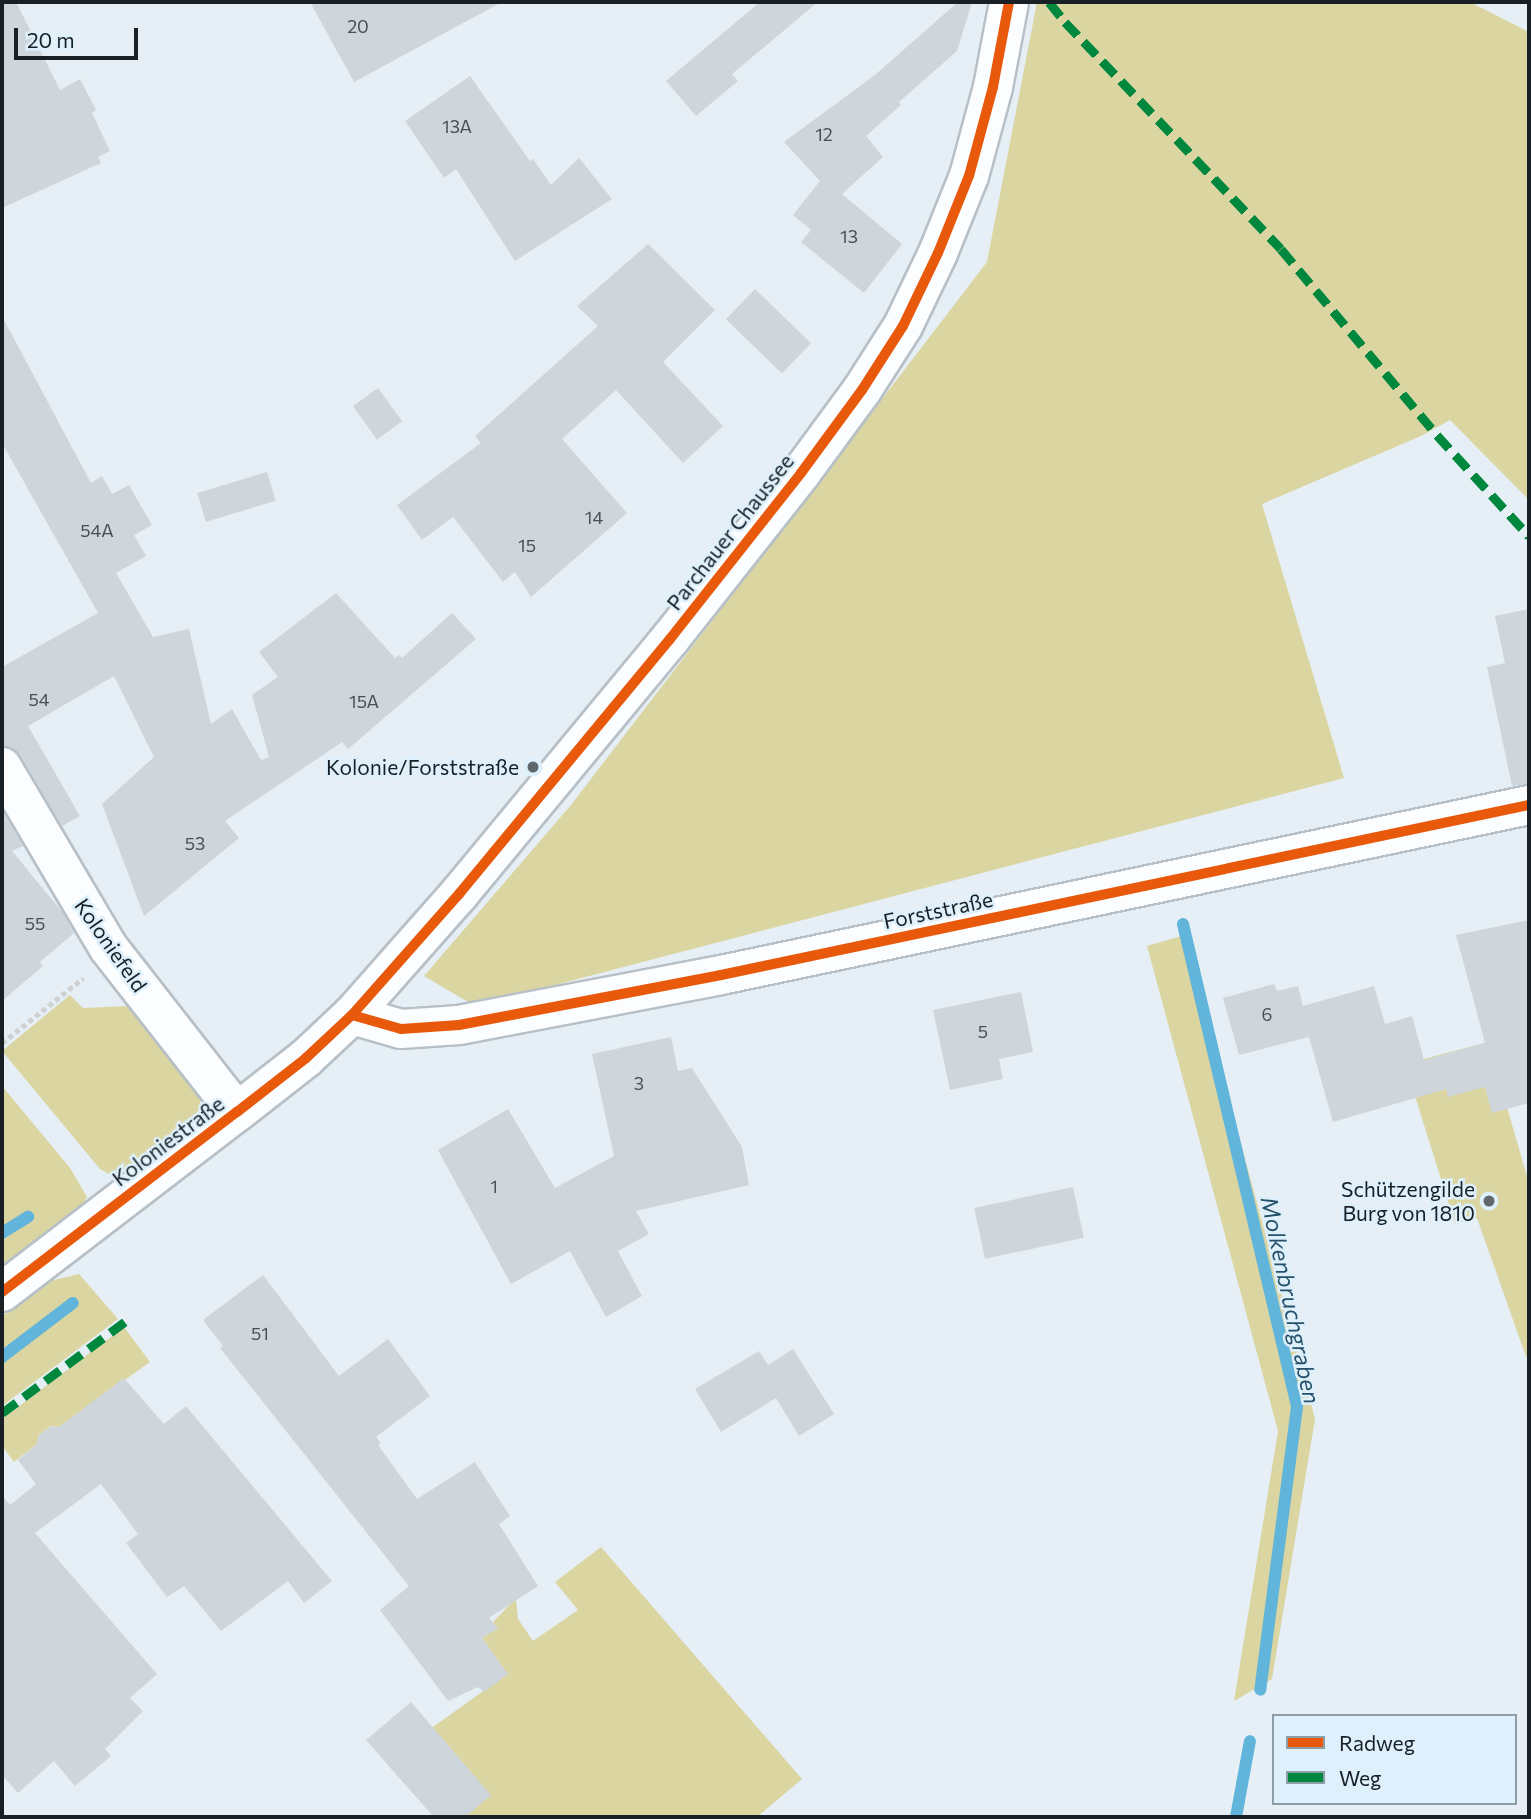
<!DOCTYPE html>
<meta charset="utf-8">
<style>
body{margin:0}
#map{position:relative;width:1531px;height:1819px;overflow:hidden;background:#e5eff5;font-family:Commissioner,sans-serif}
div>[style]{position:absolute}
.green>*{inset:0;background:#dbd5a1}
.stream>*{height:12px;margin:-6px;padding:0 6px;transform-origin:6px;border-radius:6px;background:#61b4da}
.building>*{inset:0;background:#ced6dc;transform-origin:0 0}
.path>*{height:4.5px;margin-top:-2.25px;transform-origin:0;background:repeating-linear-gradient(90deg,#cfd1d3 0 5px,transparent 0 8.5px)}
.roads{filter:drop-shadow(2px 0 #b7c0c6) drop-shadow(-2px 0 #b7c0c6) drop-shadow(0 2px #b7c0c6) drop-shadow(0 -2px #b7c0c6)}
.minor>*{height:38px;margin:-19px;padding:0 19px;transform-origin:19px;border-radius:19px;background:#fbfdfe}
.quiet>*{height:9px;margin-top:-4.5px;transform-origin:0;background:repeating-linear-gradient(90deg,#00873e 0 18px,transparent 0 27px)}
.cycleway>*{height:10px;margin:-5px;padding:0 5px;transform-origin:5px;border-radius:5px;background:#e8590c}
.dots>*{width:19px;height:19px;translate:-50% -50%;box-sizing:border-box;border:4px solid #def0fc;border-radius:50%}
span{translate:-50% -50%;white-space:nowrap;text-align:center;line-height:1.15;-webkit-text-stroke:5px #def0fc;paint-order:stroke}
.number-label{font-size:18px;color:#485055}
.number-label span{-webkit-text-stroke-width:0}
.street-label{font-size:21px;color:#182025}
.poi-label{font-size:21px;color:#182025}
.right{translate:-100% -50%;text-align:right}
.water-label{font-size:23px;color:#265169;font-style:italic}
.frame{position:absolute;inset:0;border:4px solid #182025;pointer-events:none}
.legend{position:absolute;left:1272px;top:1714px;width:245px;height:91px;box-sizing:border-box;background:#def0fc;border:2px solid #8f9da6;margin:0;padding:9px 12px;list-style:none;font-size:21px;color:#182025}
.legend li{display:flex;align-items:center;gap:14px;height:35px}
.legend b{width:35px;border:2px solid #8f9da6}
.scale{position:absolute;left:14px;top:28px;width:124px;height:32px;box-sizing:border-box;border:4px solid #182025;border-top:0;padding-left:9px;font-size:21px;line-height:24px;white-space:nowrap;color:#182025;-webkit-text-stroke:5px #def0fc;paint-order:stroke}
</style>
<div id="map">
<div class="green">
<i style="clip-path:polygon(1037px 2px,1470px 2px,1529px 32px,1529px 500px,1450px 420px,1421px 436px,1262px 504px,1344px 778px,475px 1006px,424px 976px,571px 805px,987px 262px)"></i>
<i style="clip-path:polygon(1185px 935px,1315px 1419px,1272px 1679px,1234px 1701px,1278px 1431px,1147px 946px)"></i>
<i style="clip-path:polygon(70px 995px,83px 1008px,129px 1006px,138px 1008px,202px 1089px,199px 1110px,193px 1117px,114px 1177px,100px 1169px,2px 1051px)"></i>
<i style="clip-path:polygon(1488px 1042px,1529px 1183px,1529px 1365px,1477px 1218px,1455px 1224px,1405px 1064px)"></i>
<i style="clip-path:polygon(2px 1086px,70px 1168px,87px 1197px,82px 1205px,2px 1266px)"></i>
<i style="clip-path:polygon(79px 1274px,118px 1319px,2px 1406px,2px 1316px,50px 1281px)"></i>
<i style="clip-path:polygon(124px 1327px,150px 1362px,59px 1427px,51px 1426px,39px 1435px,37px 1444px,14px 1462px,2px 1446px,2px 1419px)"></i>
<i style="clip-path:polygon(601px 1547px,802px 1779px,757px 1817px,434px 1817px,388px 1765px,433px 1727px,507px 1674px,482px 1638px,498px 1628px,493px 1622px,512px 1602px,516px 1600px,518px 1619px,533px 1641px,578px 1610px,555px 1582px)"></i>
</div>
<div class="stream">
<i style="left:1183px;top:924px;width:496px;rotate:76.7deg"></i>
<i style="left:1297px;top:1407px;width:285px;rotate:97.4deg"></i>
<i style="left:2px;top:1233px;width:31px;rotate:-32deg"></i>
<i style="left:2px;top:1357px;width:89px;rotate:-37.3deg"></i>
<i style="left:1236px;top:1817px;width:77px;rotate:-79.6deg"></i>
</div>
<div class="building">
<i style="clip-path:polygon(2px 2px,16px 2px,60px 90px,80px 79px,96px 110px,92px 113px,110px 151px,98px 157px,101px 163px,2px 208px)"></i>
<i style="clip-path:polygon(310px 2px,502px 2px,354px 82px)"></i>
<i style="clip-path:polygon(760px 2px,818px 2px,732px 74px,738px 81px,696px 116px,666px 81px)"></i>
<i style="clip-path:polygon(958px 2px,972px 2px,957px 51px,899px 102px,901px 105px,866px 136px,883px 157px,842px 194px,902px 244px,864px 293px,801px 242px,811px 230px,793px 215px,820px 181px,784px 142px,875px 75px)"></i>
<i style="clip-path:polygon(470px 76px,530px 161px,533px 159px,551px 185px,579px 158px,612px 199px,515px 261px,456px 169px,444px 178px,405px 121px)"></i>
<i style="clip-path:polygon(648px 244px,715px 310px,663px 362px,723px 426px,683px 463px,616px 390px,562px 439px,627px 513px,531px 597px,515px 572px,503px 582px,453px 517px,422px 540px,397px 505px,481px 443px,475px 436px,598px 326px,577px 306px)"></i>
<i style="left:755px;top:289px;width:78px;height:42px;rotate:44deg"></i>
<i style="clip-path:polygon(2px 316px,91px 483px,102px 476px,112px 494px,129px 485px,152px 525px,134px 535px,146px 556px,116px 573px,153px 637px,189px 629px,211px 724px,232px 709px,261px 760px,269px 757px,252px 695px,278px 677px,259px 652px,336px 593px,395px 658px,399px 655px,402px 658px,452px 613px,476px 639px,348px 749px,342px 742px,225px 821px,239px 838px,144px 916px,102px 804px,154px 757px,114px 676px,28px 726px,80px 816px,62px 826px,21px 756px,12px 748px,2px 745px,2px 667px,98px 613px,2px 443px)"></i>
<i style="left:378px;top:388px;width:41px;height:31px;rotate:54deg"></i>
<i style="left:267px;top:472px;width:30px;height:73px;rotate:73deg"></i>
<i style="clip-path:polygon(1529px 609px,1529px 784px,1512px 786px,1487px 667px,1505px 663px,1495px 616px)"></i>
<i style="clip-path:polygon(2px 810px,23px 846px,12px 851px,63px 913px,74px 933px,40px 962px,43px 966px,2px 1001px)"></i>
<i style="clip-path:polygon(1529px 920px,1529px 1103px,1492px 1113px,1485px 1087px,1448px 1097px,1446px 1089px,1333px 1122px,1309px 1037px,1239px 1055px,1223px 998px,1274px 984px,1277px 991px,1298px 986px,1303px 1006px,1374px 986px,1385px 1024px,1412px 1016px,1424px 1060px,1485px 1043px,1456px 935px)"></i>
<i style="clip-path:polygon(1021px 992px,1033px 1052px,999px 1059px,1003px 1079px,950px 1090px,933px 1010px)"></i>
<i style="clip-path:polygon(671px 1037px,678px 1071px,692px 1068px,742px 1147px,749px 1185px,636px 1211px,649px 1234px,618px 1251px,642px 1296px,606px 1317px,570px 1251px,511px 1284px,438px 1150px,508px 1109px,555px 1188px,614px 1156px,592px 1054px)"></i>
<i style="left:1073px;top:1187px;width:52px;height:101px;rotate:78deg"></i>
<i style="clip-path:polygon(263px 1275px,339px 1376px,388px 1339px,430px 1396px,376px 1437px,381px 1443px,378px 1445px,417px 1499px,475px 1462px,510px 1516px,499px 1524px,538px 1586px,489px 1618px,498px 1628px,482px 1638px,508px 1674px,484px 1692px,478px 1687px,448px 1701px,380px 1610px,409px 1586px,220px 1348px,223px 1346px,203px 1320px)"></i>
<i style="clip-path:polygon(793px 1349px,834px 1414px,799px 1436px,776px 1398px,721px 1432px,695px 1389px,759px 1351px,768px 1365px)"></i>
<i style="clip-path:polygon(124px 1378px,164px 1424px,186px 1406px,332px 1581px,304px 1603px,288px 1581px,221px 1631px,184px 1586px,167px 1597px,126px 1543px,138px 1534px,101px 1484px,35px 1533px,157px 1674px,130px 1698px,143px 1711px,105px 1749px,111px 1756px,75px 1786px,54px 1761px,18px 1793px,2px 1775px,2px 1495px,10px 1505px,36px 1484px,18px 1460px,37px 1444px,39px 1435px,51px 1426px,59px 1427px)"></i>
<i style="clip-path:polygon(411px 1702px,491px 1795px,465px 1817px,434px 1817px,366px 1740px)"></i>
</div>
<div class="path">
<i style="left:2px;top:1043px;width:104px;rotate:-38.7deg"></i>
</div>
<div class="roads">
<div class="minor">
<i style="left:2px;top:767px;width:209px;rotate:59.5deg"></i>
<i style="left:108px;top:947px;width:209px;rotate:52deg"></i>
<i style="left:352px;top:1015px;width:51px;rotate:15.9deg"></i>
<i style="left:401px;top:1029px;width:58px;rotate:-3.9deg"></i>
<i style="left:459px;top:1025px;width:267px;rotate:-10.8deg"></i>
<i style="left:721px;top:975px;width:826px;rotate:-11.88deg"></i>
<i style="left:2px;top:1292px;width:296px;rotate:-37.5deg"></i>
<i style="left:237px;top:1112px;width:88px;rotate:-38deg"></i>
<i style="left:306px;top:1058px;width:63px;rotate:-43.1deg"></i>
<i style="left:352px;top:1015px;width:162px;rotate:-48.5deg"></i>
<i style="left:459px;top:894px;width:331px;rotate:-50.4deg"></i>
<i style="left:670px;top:639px;width:211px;rotate:-51.7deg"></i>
<i style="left:801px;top:473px;width:103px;rotate:-53.7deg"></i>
<i style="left:862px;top:390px;width:76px;rotate:-57.4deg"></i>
<i style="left:903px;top:326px;width:81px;rotate:-64.4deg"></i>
<i style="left:938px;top:253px;width:83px;rotate:-68.1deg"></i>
<i style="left:969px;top:176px;width:92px;rotate:-74.9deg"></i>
<i style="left:993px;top:87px;width:86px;rotate:-79.3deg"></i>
</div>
</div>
<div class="quiet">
<i style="left:1049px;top:2px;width:26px;rotate:51deg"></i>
<i style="left:1065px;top:22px;width:313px;rotate:46.4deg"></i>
<i style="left:1281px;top:249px;width:243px;rotate:50deg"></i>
<i style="left:1437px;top:435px;width:137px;rotate:47.7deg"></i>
<i style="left:2px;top:1413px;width:159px;rotate:-36.6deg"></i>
</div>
<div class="cycleway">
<i style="left:352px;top:1015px;width:51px;rotate:15.9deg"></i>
<i style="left:401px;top:1029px;width:58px;rotate:-3.9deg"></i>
<i style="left:459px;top:1025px;width:267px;rotate:-10.8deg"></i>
<i style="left:721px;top:975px;width:826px;rotate:-11.88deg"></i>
<i style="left:2px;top:1292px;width:296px;rotate:-37.5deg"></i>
<i style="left:237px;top:1112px;width:88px;rotate:-38deg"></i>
<i style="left:306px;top:1058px;width:63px;rotate:-43.1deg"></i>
<i style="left:352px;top:1015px;width:162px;rotate:-48.5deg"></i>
<i style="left:459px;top:894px;width:331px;rotate:-50.4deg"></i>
<i style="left:670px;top:639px;width:211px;rotate:-51.7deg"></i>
<i style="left:801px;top:473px;width:103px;rotate:-53.7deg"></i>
<i style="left:862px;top:390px;width:76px;rotate:-57.4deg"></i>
<i style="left:903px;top:326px;width:81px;rotate:-64.4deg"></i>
<i style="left:938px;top:253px;width:83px;rotate:-68.1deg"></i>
<i style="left:969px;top:176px;width:92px;rotate:-74.9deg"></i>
<i style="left:993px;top:87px;width:86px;rotate:-79.3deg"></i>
</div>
<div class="dots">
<i style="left:533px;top:767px;background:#60686e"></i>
<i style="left:1489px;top:1201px;background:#60686e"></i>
</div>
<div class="number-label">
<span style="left:358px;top:26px">20</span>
<span style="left:457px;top:126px">13A</span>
<span style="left:824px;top:134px">12</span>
<span style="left:849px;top:236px">13</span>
<span style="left:594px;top:517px">14</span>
<span style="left:97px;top:530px">54A</span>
<span style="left:527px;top:545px">15</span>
<span style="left:39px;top:699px">54</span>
<span style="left:364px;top:701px">15A</span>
<span style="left:195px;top:843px">53</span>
<span style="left:35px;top:923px">55</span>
<span style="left:1267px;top:1014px">6</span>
<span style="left:983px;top:1031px">5</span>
<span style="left:639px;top:1083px">3</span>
<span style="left:494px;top:1186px">1</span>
<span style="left:260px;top:1333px">51</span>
</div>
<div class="street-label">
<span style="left:730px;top:532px;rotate:-52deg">Parchauer Chaussee</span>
<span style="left:938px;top:910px;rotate:-12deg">Forststraße</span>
<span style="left:111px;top:945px;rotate:55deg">Koloniefeld</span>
<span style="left:168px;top:1141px;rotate:-37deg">Koloniestraße</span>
</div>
<div class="poi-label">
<span class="right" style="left:519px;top:767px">Kolonie/Forststraße</span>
<span class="right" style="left:1475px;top:1201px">Schützengilde<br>Burg von 1810</span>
</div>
<div class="water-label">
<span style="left:1291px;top:1300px;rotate:78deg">Molkenbruchgraben</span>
</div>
<div class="frame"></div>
<ul class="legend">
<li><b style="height:9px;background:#e8590c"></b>Radweg</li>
<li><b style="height:9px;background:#00873e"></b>Weg</li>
</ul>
<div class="scale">20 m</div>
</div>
